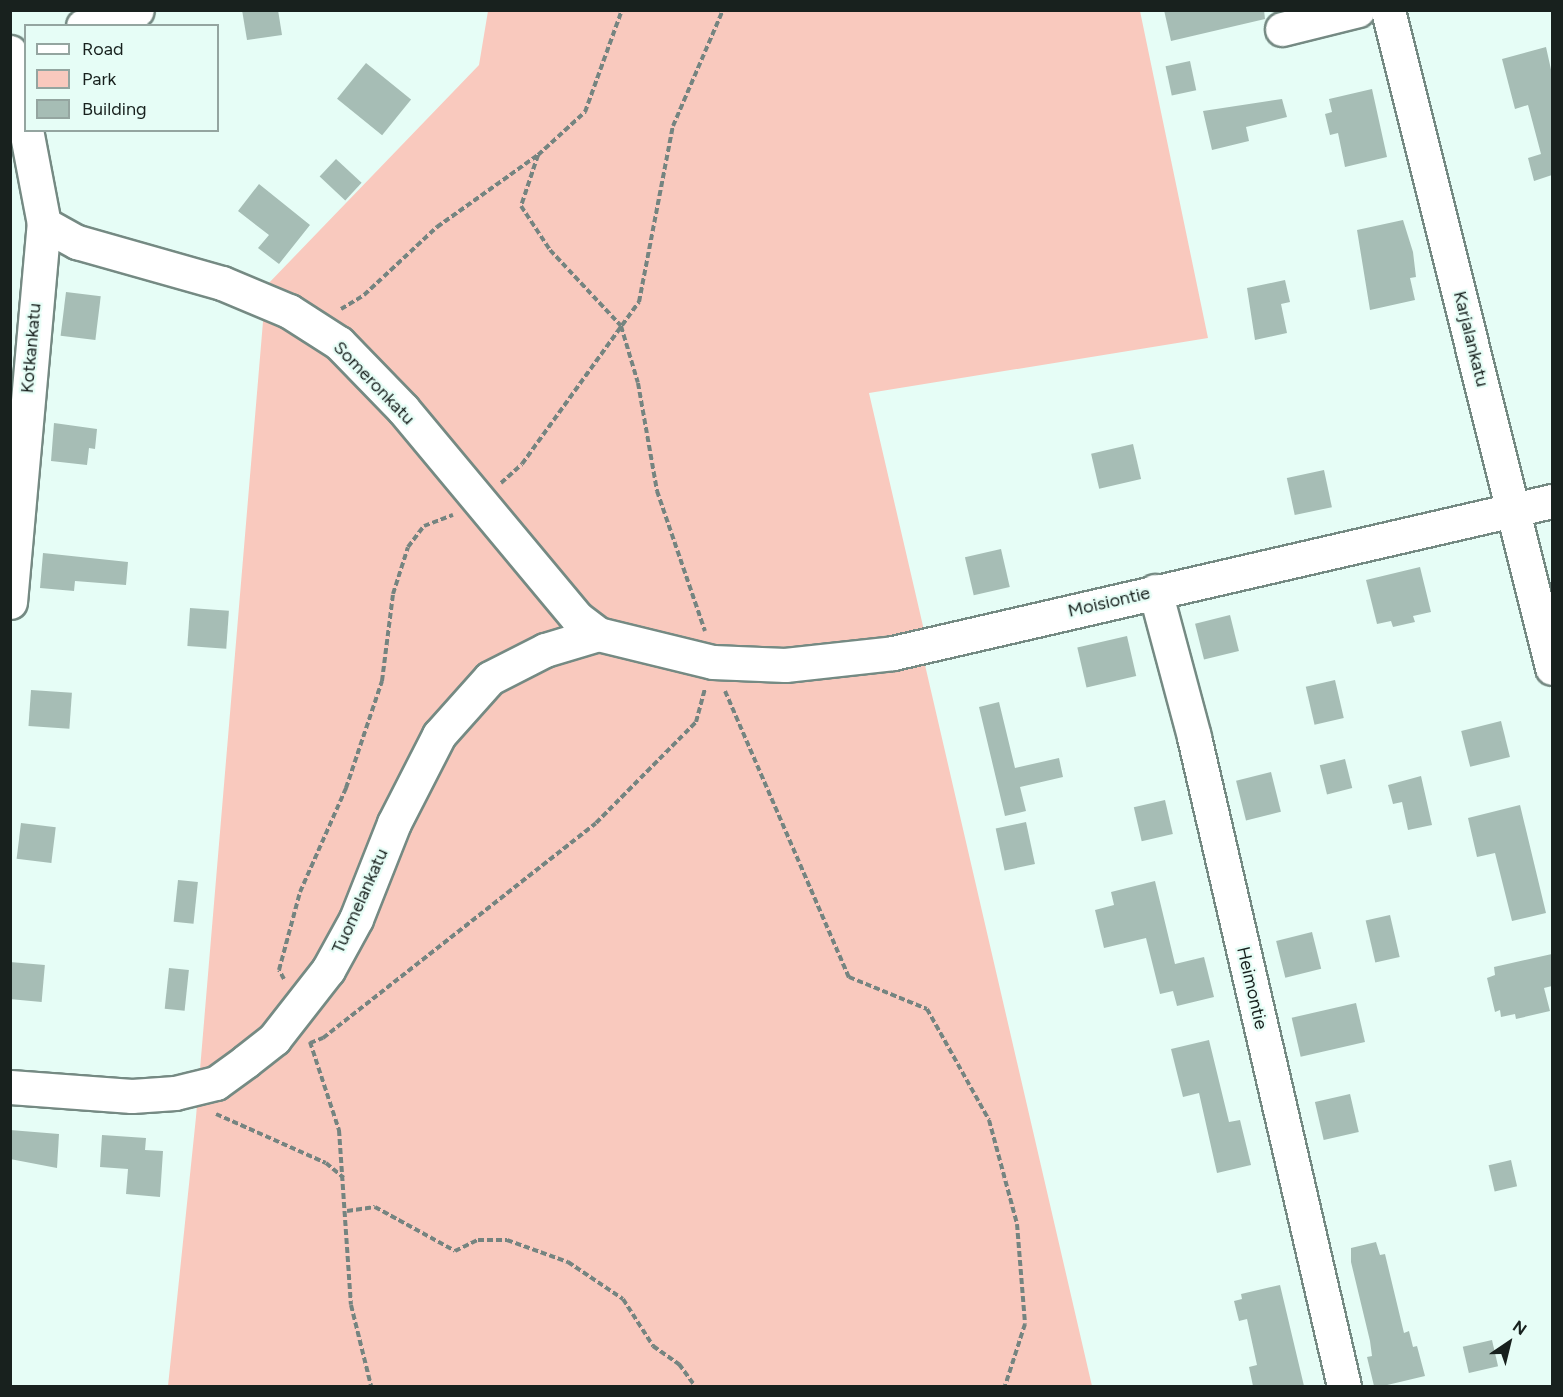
<!DOCTYPE html>
<style>
body{margin:0}
#map{position:relative;width:1563px;height:1397px;overflow:hidden;background:#e6fdf6;font-family:Figtree,sans-serif}
div>[style]{position:absolute}
.green>*{inset:0;background:#f9c9be}
.building>*{inset:0;background:#a6bdb5;transform-origin:0 0}
.path>*{height:4px;margin-top:-2px;transform-origin:0;background:repeating-linear-gradient(90deg,#758480 0 6px,transparent 0 9px)}
.roads{filter:drop-shadow(2px 0 #758a83) drop-shadow(-2px 0 #758a83) drop-shadow(0 2px #758a83) drop-shadow(0 -2px #758a83)}
.minor>*{height:33px;margin:-16.5px;padding:0 16.5px;transform-origin:16.5px;border-radius:16.5px;background:#fff}
span{translate:-50% -50%;white-space:nowrap;text-align:center;line-height:1.15;-webkit-text-stroke:4.5px #e6fdf6;paint-order:stroke}
.street-label{font-size:18px;color:#18211e}
.frame{position:absolute;inset:0;border:12px solid #18211e;pointer-events:none}
.legend{position:absolute;left:24px;top:24px;width:195px;height:108px;box-sizing:border-box;background:#e6fdf6;border:2px solid #94a5a0;margin:0;padding:8px 10px;list-style:none;font-size:18px;color:#18211e}
.legend li{display:flex;align-items:center;gap:12px;height:30px}
.legend b{width:30px;border:2px solid #94a5a0}
.north{position:absolute;left:1479px;top:1313px;width:60px;height:60px;-webkit-text-stroke:4px #e6fdf6;paint-order:stroke;rotate:35deg;font-size:16px;font-weight:700;line-height:24px;text-align:center;color:#18211e}
.north::after{content:'';display:block;margin:auto;width:21px;height:27px;background:#18211e;clip-path:polygon(50% 0,100% 100%,50% 72%,0 100%)}
</style>
<div id="map">
<div class="green">
<i style="clip-path:polygon(488px 11px,1140px 11px,1208px 338px,869px 393px,923px 626px,922px 652px,1092px 1386px,168px 1386px,196px 1117px,266px 286px,479px 65px)"></i>
</div>
<div class="building">
<i style="clip-path:polygon(242px 10px,278px 10px,282px 35px,247px 40px)"></i>
<i style="clip-path:polygon(1164px 10px,1264px 10px,1265px 19px,1171px 41px)"></i>
<i style="clip-path:polygon(1546px 47px,1552px 74px,1552px 175px,1534px 181px,1528px 158px,1541px 154px,1528px 105px,1515px 109px,1502px 59px)"></i>
<i style="left:1190px;top:61px;width:30px;height:25px;rotate:78deg"></i>
<i style="left:366px;top:63px;width:58px;height:46px;rotate:39deg"></i>
<i style="clip-path:polygon(1372px 89px,1387px 157px,1345px 167px,1338px 133px,1330px 135px,1325px 114px,1332px 112px,1329px 99px)"></i>
<i style="clip-path:polygon(1282px 99px,1287px 117px,1246px 127px,1249px 141px,1212px 150px,1203px 111px)"></i>
<i style="left:336px;top:159px;width:35px;height:24px;rotate:43deg"></i>
<i style="clip-path:polygon(259px 184px,310px 225px,279px 264px,258px 248px,269px 235px,238px 211px)"></i>
<i style="clip-path:polygon(1403px 220px,1413px 252px,1416px 277px,1410px 278px,1415px 300px,1370px 310px,1357px 230px)"></i>
<i style="clip-path:polygon(1285px 280px,1290px 302px,1281px 304px,1287px 333px,1255px 340px,1247px 288px)"></i>
<i style="left:66px;top:292px;width:35px;height:44px;rotate:7deg"></i>
<i style="clip-path:polygon(54px 423px,97px 429px,95px 449px,89px 448px,87px 465px,51px 461px)"></i>
<i style="left:1133px;top:444px;width:36px;height:43px;rotate:77deg"></i>
<i style="left:1324px;top:470px;width:38px;height:38px;rotate:78deg"></i>
<i style="left:1001px;top:549px;width:39px;height:37px;rotate:77deg"></i>
<i style="clip-path:polygon(43px 553px,128px 562px,126px 585px,75px 581px,74px 591px,40px 588px)"></i>
<i style="clip-path:polygon(1420px 567px,1431px 612px,1413px 616px,1415px 622px,1393px 627px,1391px 621px,1377px 624px,1366px 580px)"></i>
<i style="left:190px;top:608px;width:39px;height:38px;rotate:4deg"></i>
<i style="left:1230px;top:615px;width:37px;height:36px;rotate:76deg"></i>
<i style="left:1127px;top:636px;width:41px;height:51px;rotate:77deg"></i>
<i style="left:1335px;top:680px;width:39px;height:30px;rotate:77deg"></i>
<i style="left:31px;top:690px;width:41px;height:36px;rotate:4deg"></i>
<i style="clip-path:polygon(999px 702px,1015px 768px,1059px 758px,1063px 777px,1020px 787px,1026px 811px,1005px 816px,979px 707px)"></i>
<i style="left:1501px;top:721px;width:37px;height:41px;rotate:76deg"></i>
<i style="left:1345px;top:759px;width:30px;height:26px;rotate:76deg"></i>
<i style="left:1271px;top:772px;width:41px;height:36px;rotate:76deg"></i>
<i style="clip-path:polygon(1421px 776px,1432px 825px,1408px 830px,1402px 802px,1393px 804px,1388px 785px)"></i>
<i style="left:1165px;top:800px;width:35px;height:32px;rotate:77deg"></i>
<i style="clip-path:polygon(1520px 805px,1546px 913px,1512px 921px,1495px 853px,1477px 857px,1468px 818px)"></i>
<i style="left:1026px;top:822px;width:43px;height:31px;rotate:78deg"></i>
<i style="left:21px;top:823px;width:35px;height:36px;rotate:7deg"></i>
<i style="left:178px;top:880px;width:20px;height:42px;rotate:6deg"></i>
<i style="clip-path:polygon(1155px 881px,1175px 964px,1204px 957px,1214px 997px,1177px 1006px,1173px 991px,1160px 994px,1146px 938px,1104px 948px,1095px 910px,1114px 905px,1111px 892px)"></i>
<i style="left:1390px;top:915px;width:43px;height:25px;rotate:77deg"></i>
<i style="left:1312px;top:932px;width:38px;height:37px;rotate:76deg"></i>
<i style="clip-path:polygon(1552px 954px,1552px 986px,1544px 988px,1550px 1011px,1516px 1019px,1515px 1014px,1501px 1017px,1500px 1010px,1495px 1012px,1487px 978px,1495px 975px,1494px 967px)"></i>
<i style="left:10px;top:962px;width:35px;height:37px;rotate:5deg"></i>
<i style="left:169px;top:968px;width:20px;height:41px;rotate:6deg"></i>
<i style="left:1356px;top:1003px;width:40px;height:66px;rotate:77deg"></i>
<i style="clip-path:polygon(1209px 1040px,1229px 1122px,1240px 1120px,1251px 1165px,1217px 1173px,1199px 1093px,1183px 1097px,1171px 1049px)"></i>
<i style="left:1350px;top:1094px;width:39px;height:36px;rotate:77deg"></i>
<i style="clip-path:polygon(10px 1130px,59px 1134px,57px 1168px,10px 1159px)"></i>
<i style="clip-path:polygon(102px 1135px,146px 1138px,145px 1150px,163px 1151px,160px 1197px,126px 1194px,128px 1169px,100px 1167px)"></i>
<i style="left:1511px;top:1160px;width:27px;height:23px;rotate:77deg"></i>
<i style="clip-path:polygon(1376px 1242px,1380px 1255px,1385px 1254px,1404px 1333px,1409px 1331px,1413px 1347px,1417px 1346px,1425px 1376px,1383px 1386px,1374px 1386px,1367px 1357px,1372px 1356px,1370px 1341px,1351px 1262px,1351px 1248px)"></i>
<i style="clip-path:polygon(1280px 1285px,1304px 1386px,1253px 1386px,1249px 1367px,1257px 1365px,1247px 1319px,1239px 1321px,1234px 1301px,1242px 1299px,1241px 1294px)"></i>
<i style="left:1492px;top:1340px;width:27px;height:30px;rotate:77deg"></i>
</div>
<div class="path">
<i style="left:538px;top:155px;width:54px;rotate:108.4deg"></i>
<i style="left:521px;top:206px;width:53px;rotate:56.6deg"></i>
<i style="left:550px;top:250px;width:104px;rotate:46.9deg"></i>
<i style="left:621px;top:326px;width:59px;rotate:73.4deg"></i>
<i style="left:638px;top:383px;width:110px;rotate:80deg"></i>
<i style="left:657px;top:491px;width:148px;rotate:71.1deg"></i>
<i style="left:341px;top:309px;width:27px;rotate:-31deg"></i>
<i style="left:364px;top:295px;width:100px;rotate:-43deg"></i>
<i style="left:437px;top:227px;width:124px;rotate:-35.5deg"></i>
<i style="left:538px;top:155px;width:64px;rotate:-42.5deg"></i>
<i style="left:585px;top:112px;width:109px;rotate:-70.1deg"></i>
<i style="left:501px;top:483px;width:28px;rotate:-42deg"></i>
<i style="left:522px;top:464px;width:200px;rotate:-54.2deg"></i>
<i style="left:639px;top:302px;width:179px;rotate:-79.1deg"></i>
<i style="left:673px;top:126px;width:126px;rotate:-66.7deg"></i>
<i style="left:725px;top:691px;width:312px;rotate:66.6deg"></i>
<i style="left:849px;top:977px;width:84px;rotate:22.3deg"></i>
<i style="left:927px;top:1009px;width:127px;rotate:60.8deg"></i>
<i style="left:989px;top:1120px;width:108px;rotate:74.9deg"></i>
<i style="left:1017px;top:1224px;width:100px;rotate:85.4deg"></i>
<i style="left:1025px;top:1324px;width:65px;rotate:107.9deg"></i>
<i style="left:284px;top:979px;width:10px;rotate:-119deg"></i>
<i style="left:279px;top:970px;width:81px;rotate:-74.9deg"></i>
<i style="left:300px;top:892px;width:114px;rotate:-66.1deg"></i>
<i style="left:346px;top:788px;width:113px;rotate:-71.4deg"></i>
<i style="left:382px;top:681px;width:88px;rotate:-82.8deg"></i>
<i style="left:393px;top:594px;width:49px;rotate:-72.3deg"></i>
<i style="left:408px;top:547px;width:26px;rotate:-53deg"></i>
<i style="left:424px;top:526px;width:31px;rotate:-21deg"></i>
<i style="left:310px;top:1042px;width:93px;rotate:71.8deg"></i>
<i style="left:339px;top:1130px;width:175px;rotate:86.1deg"></i>
<i style="left:351px;top:1305px;width:83px;rotate:76.1deg"></i>
<i style="left:310px;top:1043px;width:14px;rotate:-21deg"></i>
<i style="left:323px;top:1038px;width:347px;rotate:-38.2deg"></i>
<i style="left:596px;top:823px;width:142px;rotate:-45.3deg"></i>
<i style="left:696px;top:722px;width:34px;rotate:-75deg"></i>
<i style="left:216px;top:1114px;width:120px;rotate:24deg"></i>
<i style="left:326px;top:1163px;width:23px;rotate:40deg"></i>
<i style="left:347px;top:1211px;width:28px;rotate:-8deg"></i>
<i style="left:375px;top:1207px;width:91px;rotate:28.8deg"></i>
<i style="left:455px;top:1251px;width:25px;rotate:-26deg"></i>
<i style="left:478px;top:1240px;width:29px"></i>
<i style="left:507px;top:1240px;width:65px;rotate:19.8deg"></i>
<i style="left:568px;top:1262px;width:66px;rotate:33.9deg"></i>
<i style="left:623px;top:1299px;width:56px;rotate:57.4deg"></i>
<i style="left:653px;top:1346px;width:32px;rotate:35deg"></i>
<i style="left:679px;top:1364px;width:27px;rotate:54deg"></i>
</div>
<div class="roads">
<div class="minor">
<i style="left:1388px;top:10px;width:678px;rotate:76deg"></i>
<i style="left:83px;top:26px;width:56px;rotate:-16.5deg"></i>
<i style="left:1282px;top:29px;width:78px;rotate:-14deg"></i>
<i style="left:10px;top:52px;width:80px;rotate:78.4deg"></i>
<i style="left:44px;top:224px;width:38px;rotate:29deg"></i>
<i style="left:77px;top:242px;width:151px;rotate:15.8deg"></i>
<i style="left:222px;top:283px;width:73px;rotate:22.7deg"></i>
<i style="left:289px;top:311px;width:59px;rotate:32.6deg"></i>
<i style="left:339px;top:343px;width:92px;rotate:45.9deg"></i>
<i style="left:403px;top:409px;width:272px;rotate:50.2deg"></i>
<i style="left:577px;top:618px;width:26px;rotate:37deg"></i>
<i style="left:1155px;top:591px;width:151px;rotate:75deg"></i>
<i style="left:1194px;top:737px;width:666px;rotate:76.99deg"></i>
<i style="left:10px;top:602px;width:380px;rotate:-84.9deg"></i>
<i style="left:44px;top:224px;width:96px;rotate:-100.8deg"></i>
<i style="left:10px;top:1087px;width:122px;rotate:4.2deg"></i>
<i style="left:132px;top:1096px;width:43px;rotate:-4deg"></i>
<i style="left:175px;top:1093px;width:42px;rotate:-13.7deg"></i>
<i style="left:216px;top:1083px;width:37px;rotate:-36deg"></i>
<i style="left:246px;top:1061px;width:36px;rotate:-38deg"></i>
<i style="left:274px;top:1039px;width:88px;rotate:-52deg"></i>
<i style="left:328px;top:970px;width:58px;rotate:-61.2deg"></i>
<i style="left:356px;top:919px;width:103px;rotate:-68.4deg"></i>
<i style="left:394px;top:823px;width:99px;rotate:-62.9deg"></i>
<i style="left:439px;top:735px;width:76px;rotate:-48.2deg"></i>
<i style="left:490px;top:678px;width:62px;rotate:-27deg"></i>
<i style="left:545px;top:650px;width:55px;rotate:-16.8deg"></i>
<i style="left:598px;top:634px;width:118px;rotate:13.7deg"></i>
<i style="left:713px;top:662px;width:72px;rotate:2.4deg"></i>
<i style="left:785px;top:665px;width:109px;rotate:-6.3deg"></i>
<i style="left:893px;top:653px;width:676px;rotate:-12.99deg"></i>
</div>
</div>
<div class="street-label">
<span style="left:1471px;top:339px;rotate:76deg">Karjalankatu</span>
<span style="left:31px;top:348px;rotate:-85deg">Kotkankatu</span>
<span style="left:374px;top:383px;rotate:46deg">Someronkatu</span>
<span style="left:1109px;top:602px;rotate:-13deg">Moisiontie</span>
<span style="left:360px;top:901px;rotate:-66deg">Tuomelankatu</span>
<span style="left:1252px;top:988px;rotate:77deg">Heimontie</span>
</div>
<div class="frame"></div>
<ul class="legend">
<li><b style="height:8px;background:#fff"></b>Road</li>
<li><b style="height:16px;background:#f9c9be"></b>Park</li>
<li><b style="height:16px;background:#a6bdb5"></b>Building</li>
</ul>
<div class="north">N</div>
</div>
